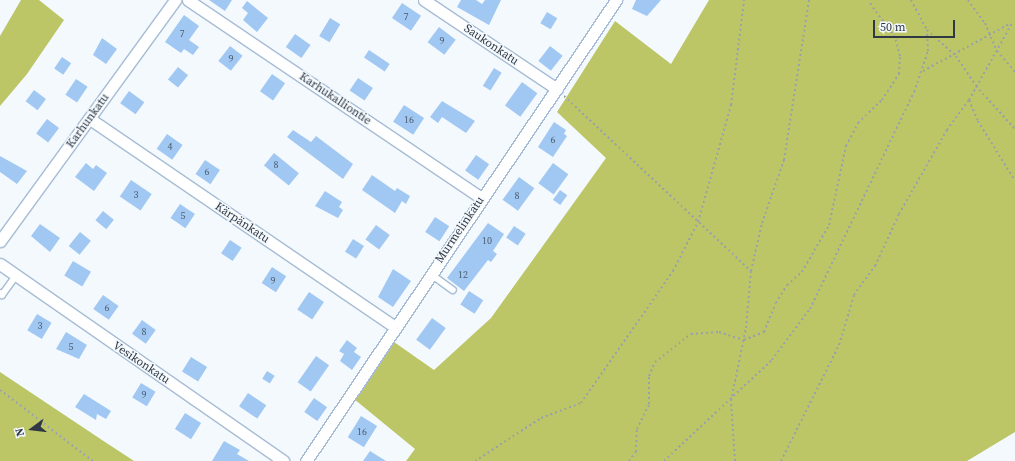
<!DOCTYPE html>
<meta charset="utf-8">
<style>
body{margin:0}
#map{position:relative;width:1015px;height:461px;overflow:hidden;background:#f4f9fe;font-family:"Source Serif 4",serif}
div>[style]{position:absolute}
.forest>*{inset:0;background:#bcc666}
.building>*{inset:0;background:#a1c8f2;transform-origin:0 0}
.path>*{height:2px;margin-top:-1px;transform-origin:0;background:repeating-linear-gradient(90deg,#9aa1a8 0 2px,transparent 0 5px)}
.roads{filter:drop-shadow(1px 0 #a6bcd4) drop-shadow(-1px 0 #a6bcd4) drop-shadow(0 1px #a6bcd4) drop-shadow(0 -1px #a6bcd4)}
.lane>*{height:5.5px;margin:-2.75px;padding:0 2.75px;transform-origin:2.75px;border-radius:2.75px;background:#fff}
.street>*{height:11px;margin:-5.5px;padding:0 5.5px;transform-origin:5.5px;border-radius:5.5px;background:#fff}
span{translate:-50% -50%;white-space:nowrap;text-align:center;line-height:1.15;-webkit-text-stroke:3px #f4f9fe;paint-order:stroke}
.number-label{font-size:10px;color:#4c5d6f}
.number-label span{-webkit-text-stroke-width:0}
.street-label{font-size:12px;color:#303943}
.north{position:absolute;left:12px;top:409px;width:40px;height:40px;-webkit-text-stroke:3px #f4f9fe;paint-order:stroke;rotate:255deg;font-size:11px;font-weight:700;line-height:16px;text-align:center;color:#303943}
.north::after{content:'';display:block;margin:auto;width:14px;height:18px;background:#303943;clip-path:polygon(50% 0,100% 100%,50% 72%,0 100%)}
.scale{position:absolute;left:873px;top:20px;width:82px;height:18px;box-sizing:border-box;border:2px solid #303943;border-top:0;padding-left:5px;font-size:12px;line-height:14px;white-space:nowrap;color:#303943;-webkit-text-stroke:3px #f4f9fe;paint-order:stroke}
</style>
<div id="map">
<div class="forest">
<i style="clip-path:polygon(21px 0,39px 0,64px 20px,27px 74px,0 106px,0 36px)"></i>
<i style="clip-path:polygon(709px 0,1015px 0,1015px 432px,967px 461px,406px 461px,415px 449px,354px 399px,394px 342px,434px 370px,491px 318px,606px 158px,557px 112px,615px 21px,671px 64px)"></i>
<i style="clip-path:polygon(0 372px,102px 440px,134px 461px,0 461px)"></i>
</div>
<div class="building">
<i style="clip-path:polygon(209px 0,232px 0,225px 11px)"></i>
<i style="clip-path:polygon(461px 0,476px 0,482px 4px,485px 0,501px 0,489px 25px,457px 7px)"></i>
<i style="clip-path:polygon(636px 0,661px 0,647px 16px,632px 9px)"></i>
<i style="clip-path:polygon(247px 1px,268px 18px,257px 32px,243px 20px,248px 13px,242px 8px)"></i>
<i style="left:402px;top:3px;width:23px;height:18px;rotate:34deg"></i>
<i style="left:547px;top:12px;width:12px;height:13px;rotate:31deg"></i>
<i style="clip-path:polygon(184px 15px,199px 26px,189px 40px,199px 47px,193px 55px,184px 49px,181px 53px,165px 42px)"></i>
<i style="left:330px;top:18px;width:12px;height:21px;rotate:31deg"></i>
<i style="left:439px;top:27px;width:21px;height:19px;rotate:37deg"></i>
<i style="left:295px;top:34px;width:19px;height:16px;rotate:35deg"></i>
<i style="clip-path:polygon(102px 38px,117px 49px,106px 64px,93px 55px)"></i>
<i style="left:230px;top:46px;width:16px;height:19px;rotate:38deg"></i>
<i style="left:550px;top:46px;width:16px;height:19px;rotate:38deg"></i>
<i style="left:369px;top:50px;width:25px;height:9px;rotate:34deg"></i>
<i style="left:62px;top:57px;width:11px;height:14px;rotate:34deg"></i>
<i style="left:178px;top:67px;width:13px;height:16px;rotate:39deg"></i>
<i style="left:494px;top:68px;width:9px;height:21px;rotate:32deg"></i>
<i style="left:272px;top:74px;width:16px;height:21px;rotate:35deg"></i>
<i style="left:358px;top:78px;width:18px;height:15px;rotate:34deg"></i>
<i style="left:76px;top:79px;width:14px;height:19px;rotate:34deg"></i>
<i style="left:522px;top:82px;width:19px;height:29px;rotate:36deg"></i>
<i style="left:34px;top:90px;width:15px;height:14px;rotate:37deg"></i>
<i style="left:129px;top:91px;width:19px;height:15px;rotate:36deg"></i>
<i style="clip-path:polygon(442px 101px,475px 121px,466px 133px,442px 117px,438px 123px,430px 117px)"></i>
<i style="left:404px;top:105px;width:24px;height:20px;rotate:33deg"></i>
<i style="left:47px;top:119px;width:15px;height:18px;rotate:37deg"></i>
<i style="clip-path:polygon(554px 122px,566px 130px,564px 134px,567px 136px,553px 157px,538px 147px)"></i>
<i style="clip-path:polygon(293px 130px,311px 142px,316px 136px,353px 164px,343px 179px,287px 137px)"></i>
<i style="left:167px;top:134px;width:19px;height:18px;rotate:35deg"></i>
<i style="left:274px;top:153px;width:32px;height:16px;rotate:39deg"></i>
<i style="left:476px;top:155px;width:16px;height:19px;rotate:35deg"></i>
<i style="clip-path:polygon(0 156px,27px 171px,17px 184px,0 172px)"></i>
<i style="left:205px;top:160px;width:18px;height:17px;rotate:34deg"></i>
<i style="clip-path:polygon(86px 163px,93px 169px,96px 165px,107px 173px,94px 191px,75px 177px)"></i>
<i style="left:553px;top:163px;width:19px;height:25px;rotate:36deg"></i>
<i style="clip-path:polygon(372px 175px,395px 191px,397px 188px,410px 196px,406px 204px,402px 201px,395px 213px,362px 190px)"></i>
<i style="left:519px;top:177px;width:19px;height:28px;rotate:36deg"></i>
<i style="left:131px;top:180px;width:25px;height:20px;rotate:34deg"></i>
<i style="left:560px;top:190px;width:9px;height:12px;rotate:36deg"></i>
<i style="clip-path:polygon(325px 191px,342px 202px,339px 207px,343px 210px,338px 218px,315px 206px)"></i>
<i style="left:180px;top:204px;width:18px;height:17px;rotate:34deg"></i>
<i style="left:103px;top:211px;width:14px;height:12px;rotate:39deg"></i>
<i style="left:435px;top:217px;width:17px;height:18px;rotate:33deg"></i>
<i style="clip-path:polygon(488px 223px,504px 234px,493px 251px,497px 254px,491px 262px,488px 260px,464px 291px,447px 278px)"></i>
<i style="clip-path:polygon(40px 224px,60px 238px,50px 252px,31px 236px)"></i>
<i style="left:376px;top:225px;width:17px;height:18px;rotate:36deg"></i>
<i style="left:514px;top:226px;width:14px;height:14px;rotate:34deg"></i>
<i style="left:80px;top:232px;width:14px;height:18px;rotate:39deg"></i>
<i style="left:353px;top:239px;width:13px;height:15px;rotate:32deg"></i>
<i style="left:230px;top:240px;width:14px;height:16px;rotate:34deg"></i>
<i style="left:73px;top:261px;width:21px;height:17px;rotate:31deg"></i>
<i style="left:272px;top:267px;width:17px;height:19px;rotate:33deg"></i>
<i style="clip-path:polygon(393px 269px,411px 281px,393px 307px,378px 297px)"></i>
<i style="left:469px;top:291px;width:17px;height:16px;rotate:33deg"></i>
<i style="left:309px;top:292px;width:18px;height:21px;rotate:34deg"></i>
<i style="left:103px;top:295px;width:19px;height:17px;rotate:35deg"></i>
<i style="left:37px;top:314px;width:17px;height:19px;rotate:31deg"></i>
<i style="left:432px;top:318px;width:17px;height:27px;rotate:36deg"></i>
<i style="left:142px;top:320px;width:17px;height:17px;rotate:36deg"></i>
<i style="clip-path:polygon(66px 332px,87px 345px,79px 359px,56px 349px)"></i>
<i style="clip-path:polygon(347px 340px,357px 348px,354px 352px,361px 357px,352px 370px,340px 361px,344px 354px,339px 351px)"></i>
<i style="left:316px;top:356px;width:16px;height:32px;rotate:35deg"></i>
<i style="left:191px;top:357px;width:19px;height:17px;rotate:32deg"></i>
<i style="left:267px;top:371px;width:9px;height:9px;rotate:32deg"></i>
<i style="left:141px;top:383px;width:17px;height:17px;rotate:31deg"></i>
<i style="left:248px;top:393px;width:22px;height:16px;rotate:34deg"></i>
<i style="clip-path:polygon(84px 394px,111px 411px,106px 419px,97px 414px,96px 420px,75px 407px)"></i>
<i style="left:314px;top:398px;width:16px;height:17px;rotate:35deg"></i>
<i style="left:185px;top:413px;width:19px;height:19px;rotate:32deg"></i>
<i style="left:361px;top:416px;width:19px;height:25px;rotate:32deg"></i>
<i style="clip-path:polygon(224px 441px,240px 450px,237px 454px,249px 461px,212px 461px)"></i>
<i style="clip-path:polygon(370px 451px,386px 461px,363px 461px)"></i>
</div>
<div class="path">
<i style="left:911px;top:0;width:34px;rotate:62deg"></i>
<i style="left:927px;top:30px;width:39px;rotate:42deg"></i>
<i style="left:956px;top:56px;width:36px;rotate:56deg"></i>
<i style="left:976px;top:86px;width:58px;rotate:47.8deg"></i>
<i style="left:968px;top:0;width:29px;rotate:54deg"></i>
<i style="left:985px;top:23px;width:30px;rotate:67deg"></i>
<i style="left:997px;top:51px;width:28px;rotate:49deg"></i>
<i style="left:923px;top:71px;width:100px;rotate:-28.6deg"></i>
<i style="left:564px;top:96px;width:256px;rotate:43.1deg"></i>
<i style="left:969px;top:100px;width:23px;rotate:67deg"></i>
<i style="left:978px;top:121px;width:70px;rotate:58.3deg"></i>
<i style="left:0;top:390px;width:117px;rotate:37.4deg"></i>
<i style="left:475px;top:461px;width:79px;rotate:-33.1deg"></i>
<i style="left:541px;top:418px;width:43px;rotate:-20.6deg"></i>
<i style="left:581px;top:403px;width:161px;rotate:-55.1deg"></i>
<i style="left:673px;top:271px;width:55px;rotate:-63deg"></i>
<i style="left:698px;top:222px;width:122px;rotate:-74.2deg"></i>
<i style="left:731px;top:105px;width:106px;rotate:-82.9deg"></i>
<i style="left:629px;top:461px;width:11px;rotate:-52deg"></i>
<i style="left:636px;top:452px;width:23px;rotate:-88deg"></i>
<i style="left:637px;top:429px;width:28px;rotate:-64deg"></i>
<i style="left:649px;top:404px;width:28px;rotate:-90deg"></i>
<i style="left:649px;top:376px;width:15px;rotate:-67deg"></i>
<i style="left:655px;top:362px;width:46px;rotate:-37.9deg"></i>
<i style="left:691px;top:334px;width:28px;rotate:-4deg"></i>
<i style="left:719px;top:332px;width:26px;rotate:18deg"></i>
<i style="left:744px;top:340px;width:22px;rotate:-22deg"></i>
<i style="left:764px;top:332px;width:31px;rotate:-68deg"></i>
<i style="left:776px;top:303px;width:21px;rotate:-59deg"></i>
<i style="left:787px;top:285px;width:20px;rotate:-41deg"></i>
<i style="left:802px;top:272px;width:54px;rotate:-60.1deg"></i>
<i style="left:829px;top:225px;width:81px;rotate:-77.9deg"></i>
<i style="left:846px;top:146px;width:26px;rotate:-62deg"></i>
<i style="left:858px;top:123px;width:33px;rotate:-44deg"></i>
<i style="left:882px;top:100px;width:31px;rotate:-57deg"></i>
<i style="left:899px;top:74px;width:18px;rotate:-87deg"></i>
<i style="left:900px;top:56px;width:20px;rotate:-105deg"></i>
<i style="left:895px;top:37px;width:40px;rotate:-127deg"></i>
<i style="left:871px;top:5px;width:5px;rotate:-101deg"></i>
<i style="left:664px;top:461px;width:148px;rotate:-43.1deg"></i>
<i style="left:772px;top:360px;width:64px;rotate:-53.3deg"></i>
<i style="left:810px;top:309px;width:241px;rotate:-64.4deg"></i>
<i style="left:914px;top:92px;width:43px;rotate:-71.1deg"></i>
<i style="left:928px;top:51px;width:21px;rotate:-93deg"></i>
<i style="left:735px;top:461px;width:60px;rotate:-93.8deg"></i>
<i style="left:731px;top:401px;width:75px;rotate:-78.4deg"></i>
<i style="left:746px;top:328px;width:57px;rotate:-85deg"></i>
<i style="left:751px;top:271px;width:49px;rotate:-77.1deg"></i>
<i style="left:762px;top:223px;width:67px;rotate:-70.8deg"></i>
<i style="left:784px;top:160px;width:162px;rotate:-81.1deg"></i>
<i style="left:781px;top:461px;width:130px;rotate:-63.4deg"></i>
<i style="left:839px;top:345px;width:52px;rotate:-73.3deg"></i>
<i style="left:854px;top:295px;width:36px;rotate:-54deg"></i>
<i style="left:875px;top:266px;width:57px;rotate:-65.2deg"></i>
<i style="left:899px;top:214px;width:97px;rotate:-60.3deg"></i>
<i style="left:947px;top:130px;width:37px;rotate:-54deg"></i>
<i style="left:969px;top:100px;width:88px;rotate:-60.8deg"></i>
</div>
<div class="roads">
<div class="lane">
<i style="left:431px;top:274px;width:27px;rotate:36deg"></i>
<i style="left:0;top:293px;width:3px;rotate:45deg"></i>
<i style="left:2px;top:295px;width:22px;rotate:-54deg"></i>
</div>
<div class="street">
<i style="left:188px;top:0;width:354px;rotate:34deg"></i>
<i style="left:424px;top:0;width:160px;rotate:33.8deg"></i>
<i style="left:90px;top:119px;width:369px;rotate:34.3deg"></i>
<i style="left:0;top:241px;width:298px;rotate:-54deg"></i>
<i style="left:0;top:264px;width:345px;rotate:34.8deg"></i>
<i style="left:306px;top:461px;width:556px;rotate:-56.08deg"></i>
</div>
</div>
<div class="number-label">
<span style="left:406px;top:17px">7</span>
<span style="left:182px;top:34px">7</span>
<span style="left:442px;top:41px">9</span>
<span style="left:231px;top:59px">9</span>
<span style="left:409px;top:120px">16</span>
<span style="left:553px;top:140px">6</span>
<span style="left:170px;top:147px">4</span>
<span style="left:276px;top:165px">8</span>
<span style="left:207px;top:172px">6</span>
<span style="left:136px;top:195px">3</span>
<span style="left:517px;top:196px">8</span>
<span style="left:183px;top:216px">5</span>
<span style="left:487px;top:241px">10</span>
<span style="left:463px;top:275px">12</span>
<span style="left:273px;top:281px">9</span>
<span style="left:107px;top:308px">6</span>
<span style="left:40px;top:326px">3</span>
<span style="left:144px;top:332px">8</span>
<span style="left:71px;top:347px">5</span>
<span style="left:144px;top:395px">9</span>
<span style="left:362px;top:432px">16</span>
</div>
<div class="street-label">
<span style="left:491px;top:45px;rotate:34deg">Saukonkatu</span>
<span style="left:335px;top:99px;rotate:34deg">Karhukalliontie</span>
<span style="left:88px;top:121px;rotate:-54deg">Karhunkatu</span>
<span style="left:242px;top:223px;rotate:34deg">Kärpänkatu</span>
<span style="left:460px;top:230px;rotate:-56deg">Murmelinkatu</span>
<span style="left:141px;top:363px;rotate:34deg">Vesikonkatu</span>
</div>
<div class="north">N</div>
<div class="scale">50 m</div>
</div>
